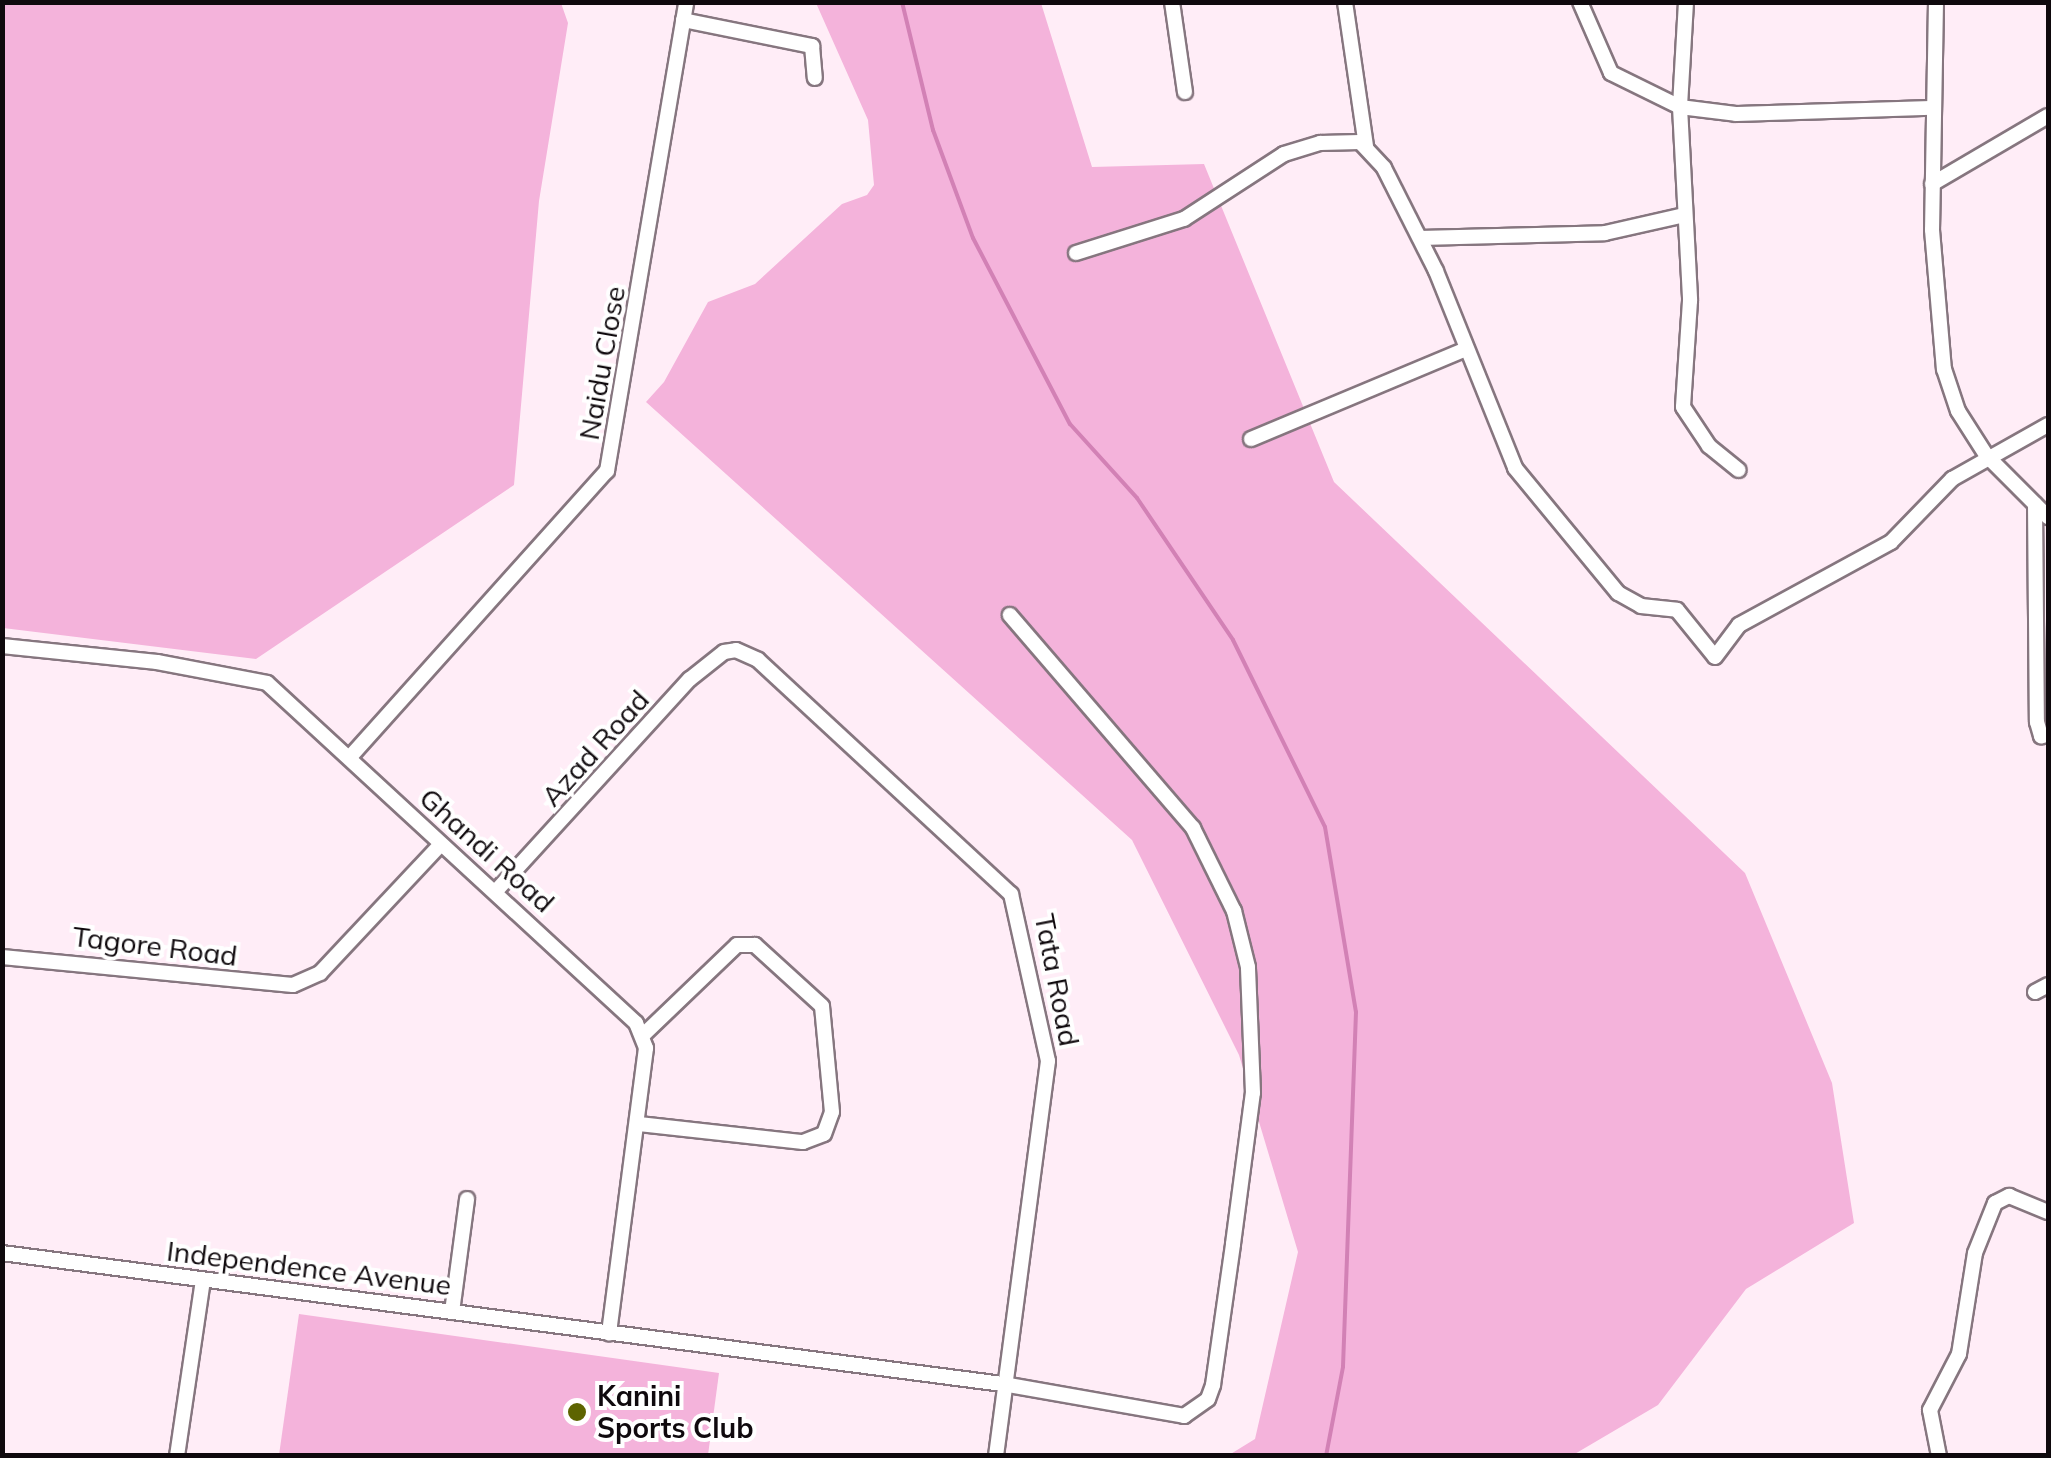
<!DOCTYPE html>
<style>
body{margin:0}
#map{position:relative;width:2051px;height:1458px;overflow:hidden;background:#ffedf7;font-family:Mulish,sans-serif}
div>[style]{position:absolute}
.green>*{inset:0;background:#f4b3db}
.stream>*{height:4px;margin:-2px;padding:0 2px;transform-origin:2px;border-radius:2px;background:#d281b5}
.roads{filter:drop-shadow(2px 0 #86767f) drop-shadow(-2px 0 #86767f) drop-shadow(0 2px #86767f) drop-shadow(0 -2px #86767f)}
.street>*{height:14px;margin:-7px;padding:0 7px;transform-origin:7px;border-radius:7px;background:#fff}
.dots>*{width:28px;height:28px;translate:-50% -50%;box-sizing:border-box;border:5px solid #fff;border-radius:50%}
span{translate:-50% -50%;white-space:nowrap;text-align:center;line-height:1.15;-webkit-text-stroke:8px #fff;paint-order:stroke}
.street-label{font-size:28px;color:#0f090d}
.poi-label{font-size:28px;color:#0f090d;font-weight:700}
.left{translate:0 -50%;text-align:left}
.frame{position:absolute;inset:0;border:5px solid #0f090d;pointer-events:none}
</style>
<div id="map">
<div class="green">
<i style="clip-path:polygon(2px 3px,561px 3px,568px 23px,539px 201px,514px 485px,256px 659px,3px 628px)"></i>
<i style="clip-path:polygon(816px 3px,1041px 3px,1092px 167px,1204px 164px,1334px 482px,1745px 873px,1832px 1083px,1854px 1223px,1746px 1289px,1658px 1405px,1573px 1455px,1229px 1455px,1255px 1439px,1298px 1252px,1239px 1055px,1132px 840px,646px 402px,664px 382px,708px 302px,755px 284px,842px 204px,867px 195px,874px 185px,868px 120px)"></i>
<i style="clip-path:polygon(299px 1314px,719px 1373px,708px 1455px,279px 1455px)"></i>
</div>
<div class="stream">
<i style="left:902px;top:2px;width:132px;rotate:76.4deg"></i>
<i style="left:933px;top:130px;width:115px;rotate:69.7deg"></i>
<i style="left:973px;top:238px;width:210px;rotate:62.5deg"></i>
<i style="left:1070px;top:424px;width:100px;rotate:47.8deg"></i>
<i style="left:1137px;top:498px;width:171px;rotate:55.9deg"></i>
<i style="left:1233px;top:640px;width:208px;rotate:63.8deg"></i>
<i style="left:1325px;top:827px;width:188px;rotate:80.5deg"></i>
<i style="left:1356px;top:1012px;width:355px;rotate:92.1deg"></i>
<i style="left:1343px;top:1367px;width:91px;rotate:100.8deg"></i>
</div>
<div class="roads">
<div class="street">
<i style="left:1172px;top:2px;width:91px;rotate:81.8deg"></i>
<i style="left:1345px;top:2px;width:146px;rotate:81.7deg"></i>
<i style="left:1580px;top:2px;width:77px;rotate:66.4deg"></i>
<i style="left:1611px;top:73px;width:77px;rotate:26.2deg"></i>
<i style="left:1680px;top:107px;width:56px;rotate:7.1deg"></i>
<i style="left:1736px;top:114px;width:196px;rotate:-1.8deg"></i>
<i style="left:1686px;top:2px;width:105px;rotate:93.3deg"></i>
<i style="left:1680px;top:107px;width:194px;rotate:87deg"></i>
<i style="left:1690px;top:301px;width:106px;rotate:93.8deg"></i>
<i style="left:1683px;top:407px;width:47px;rotate:56.3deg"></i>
<i style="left:1709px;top:446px;width:38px;rotate:39deg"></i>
<i style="left:1936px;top:2px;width:228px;rotate:91deg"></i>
<i style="left:1932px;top:230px;width:140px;rotate:85.1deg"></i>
<i style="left:1944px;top:369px;width:44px;rotate:71.6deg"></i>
<i style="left:1958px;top:411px;width:52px;rotate:57.5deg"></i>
<i style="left:1986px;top:455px;width:88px;rotate:45deg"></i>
<i style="left:683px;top:20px;width:132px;rotate:11.4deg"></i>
<i style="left:812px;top:46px;width:32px;rotate:85deg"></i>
<i style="left:1932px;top:184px;width:134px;rotate:-30.4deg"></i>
<i style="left:1420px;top:238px;width:185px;rotate:-1.5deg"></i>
<i style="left:1605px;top:233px;width:81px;rotate:-12.8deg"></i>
<i style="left:1076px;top:253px;width:113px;rotate:-17.5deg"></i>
<i style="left:1184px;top:219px;width:119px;rotate:-33deg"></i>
<i style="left:1284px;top:154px;width:38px;rotate:-17deg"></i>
<i style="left:1320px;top:143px;width:40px;rotate:-1.4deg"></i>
<i style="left:1360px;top:142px;width:35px;rotate:47deg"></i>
<i style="left:1384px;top:168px;width:115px;rotate:63.2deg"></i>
<i style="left:1436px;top:271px;width:212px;rotate:68.1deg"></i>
<i style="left:1515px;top:468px;width:162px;rotate:50.5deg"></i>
<i style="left:1618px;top:593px;width:26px;rotate:29deg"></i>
<i style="left:1641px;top:606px;width:36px;rotate:6deg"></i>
<i style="left:1677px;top:610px;width:60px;rotate:51deg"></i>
<i style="left:1715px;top:657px;width:40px;rotate:-53deg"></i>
<i style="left:1739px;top:625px;width:173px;rotate:-28.6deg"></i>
<i style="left:1891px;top:542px;width:88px;rotate:-45.9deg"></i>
<i style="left:1952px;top:479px;width:110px;rotate:-29.4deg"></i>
<i style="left:1251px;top:439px;width:233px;rotate:-22.7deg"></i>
<i style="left:2035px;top:504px;width:218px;rotate:89.5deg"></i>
<i style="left:2037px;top:722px;width:15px;rotate:74deg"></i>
<i style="left:2041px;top:736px;width:7px;rotate:-8deg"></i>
<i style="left:2px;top:646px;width:156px;rotate:5.9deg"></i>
<i style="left:157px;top:662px;width:112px;rotate:10.8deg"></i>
<i style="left:267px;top:683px;width:502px;rotate:42.66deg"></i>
<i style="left:636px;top:1023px;width:27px;rotate:68deg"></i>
<i style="left:646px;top:1048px;width:288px;rotate:97.4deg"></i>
<i style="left:350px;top:757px;width:385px;rotate:-48.1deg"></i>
<i style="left:607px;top:471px;width:476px;rotate:-80.4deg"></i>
<i style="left:497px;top:890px;width:286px;rotate:-47.6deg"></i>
<i style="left:690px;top:679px;width:43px;rotate:-38.5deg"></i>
<i style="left:724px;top:652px;width:12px;rotate:-9deg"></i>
<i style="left:736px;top:650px;width:24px;rotate:24deg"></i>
<i style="left:758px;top:660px;width:345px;rotate:42.8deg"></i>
<i style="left:1011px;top:894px;width:171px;rotate:77.5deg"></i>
<i style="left:1048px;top:1061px;width:398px;rotate:97.5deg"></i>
<i style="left:2px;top:957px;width:292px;rotate:5.5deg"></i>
<i style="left:293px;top:985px;width:30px;rotate:-24deg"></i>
<i style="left:320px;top:973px;width:175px;rotate:-46.8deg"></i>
<i style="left:2035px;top:992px;width:15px;rotate:-28deg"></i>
<i style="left:639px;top:1124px;width:165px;rotate:6.3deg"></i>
<i style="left:803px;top:1142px;width:22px;rotate:-21deg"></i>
<i style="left:824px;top:1134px;width:23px;rotate:-70deg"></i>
<i style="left:832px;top:1112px;width:106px;rotate:-95.4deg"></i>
<i style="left:822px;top:1006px;width:91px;rotate:-137.7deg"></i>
<i style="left:755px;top:945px;width:18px;rotate:180deg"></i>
<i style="left:737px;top:945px;width:130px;rotate:136.2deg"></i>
<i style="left:2px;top:1253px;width:1010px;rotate:7.46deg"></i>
<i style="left:1003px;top:1384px;width:184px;rotate:10deg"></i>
<i style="left:1184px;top:1416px;width:29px;rotate:-35deg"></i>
<i style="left:1208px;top:1399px;width:15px;rotate:-70deg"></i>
<i style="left:1213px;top:1385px;width:142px;rotate:-81.9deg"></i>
<i style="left:1233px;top:1244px;width:152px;rotate:-82.5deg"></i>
<i style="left:1253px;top:1093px;width:126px;rotate:-92.3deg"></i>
<i style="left:1248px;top:967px;width:58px;rotate:-104deg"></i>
<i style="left:1234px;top:911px;width:93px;rotate:-116.3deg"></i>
<i style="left:1193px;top:828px;width:281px;rotate:-130.7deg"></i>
<i style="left:452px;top:1312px;width:114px;rotate:-82.4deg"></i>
<i style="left:177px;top:1456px;width:178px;rotate:-81.6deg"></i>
<i style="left:1939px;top:1456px;width:47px;rotate:-101.1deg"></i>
<i style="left:1930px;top:1410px;width:63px;rotate:-62.6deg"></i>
<i style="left:1959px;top:1354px;width:102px;rotate:-81deg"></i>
<i style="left:1975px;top:1253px;width:54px;rotate:-68.2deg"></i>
<i style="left:1995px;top:1203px;width:16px;rotate:-27deg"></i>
<i style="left:2009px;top:1196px;width:42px;rotate:22.3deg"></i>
</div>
</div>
<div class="dots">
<i style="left:577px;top:1412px;background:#5d6400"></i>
</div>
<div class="street-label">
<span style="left:602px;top:363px;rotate:-80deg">Naidu Close</span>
<span style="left:595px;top:748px;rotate:-48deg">Azad Road</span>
<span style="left:487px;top:850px;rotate:42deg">Ghandi Road</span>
<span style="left:155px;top:946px;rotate:7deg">Tagore Road</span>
<span style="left:1057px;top:980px;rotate:79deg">Tata Road</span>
<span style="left:309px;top:1268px;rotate:7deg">Independence Avenue</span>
</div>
<div class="poi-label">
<span class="left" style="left:597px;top:1412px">Kanini<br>Sports Club</span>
</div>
<div class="frame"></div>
</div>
